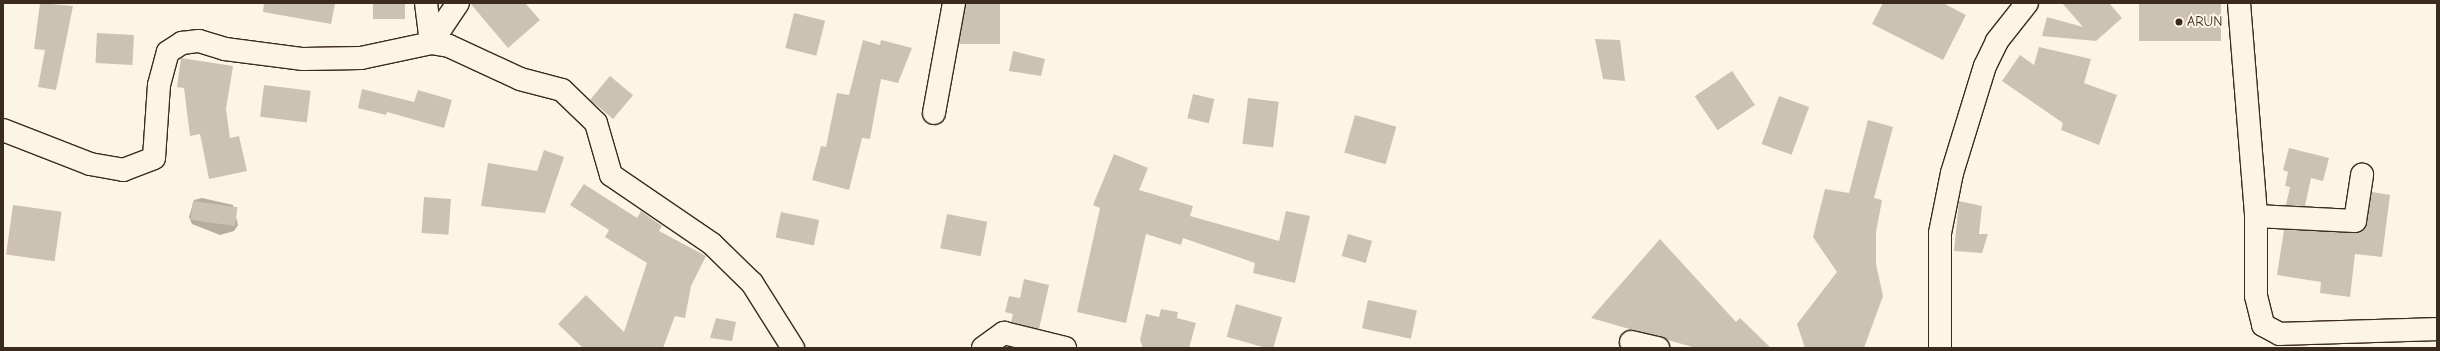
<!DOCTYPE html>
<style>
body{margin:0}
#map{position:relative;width:2440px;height:351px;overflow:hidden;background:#fcf5e5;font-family:"Comic Neue",sans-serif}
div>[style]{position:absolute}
.water>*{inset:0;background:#b7ad9e}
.building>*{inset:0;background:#ccc2b3;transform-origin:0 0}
.roads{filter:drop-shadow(1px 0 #3b2a1e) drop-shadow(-1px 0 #3b2a1e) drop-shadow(0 1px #3b2a1e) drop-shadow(0 -1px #3b2a1e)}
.minor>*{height:22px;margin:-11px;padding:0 11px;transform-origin:11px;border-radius:11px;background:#fcf5e5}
.major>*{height:22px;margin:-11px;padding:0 11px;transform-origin:11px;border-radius:11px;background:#fcf5e5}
.dots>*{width:11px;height:11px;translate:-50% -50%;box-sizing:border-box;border:2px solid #fcf5e5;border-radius:50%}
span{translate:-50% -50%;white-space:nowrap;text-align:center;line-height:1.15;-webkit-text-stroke:4px #fcf5e5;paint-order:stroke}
.poi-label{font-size:14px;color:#3b2a1e}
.left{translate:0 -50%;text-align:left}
.frame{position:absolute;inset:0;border:4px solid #3b2a1e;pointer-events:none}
</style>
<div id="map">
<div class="water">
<i style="clip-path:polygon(202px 198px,233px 205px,238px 225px,234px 231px,220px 235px,192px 224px,189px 217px,194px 200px)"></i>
</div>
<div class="building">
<i style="clip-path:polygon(40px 3px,73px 6px,56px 90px,38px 87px,45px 50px,34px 49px)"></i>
<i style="clip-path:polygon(264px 3px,335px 3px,331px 24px,263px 12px)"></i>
<i style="left:373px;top:3px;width:32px;height:16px"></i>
<i style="clip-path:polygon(470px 3px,525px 3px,540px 20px,508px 48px)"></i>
<i style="clip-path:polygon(966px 3px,1000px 3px,1000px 44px,959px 44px)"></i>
<i style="clip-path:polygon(1883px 3px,1943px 3px,1966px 15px,1943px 60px,1872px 24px)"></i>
<i style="clip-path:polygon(2062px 3px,2109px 3px,2122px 18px,2096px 41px,2042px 36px,2047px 17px,2083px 27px)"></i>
<i style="left:2139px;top:3px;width:82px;height:38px"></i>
<i style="left:794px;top:13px;width:32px;height:36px;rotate:14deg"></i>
<i style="left:97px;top:33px;width:37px;height:30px;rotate:3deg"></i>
<i style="clip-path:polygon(1595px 39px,1620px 40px,1625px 81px,1603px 79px)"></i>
<i style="clip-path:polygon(863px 40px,880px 45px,881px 40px,912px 48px,898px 83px,881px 79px,870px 139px,862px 138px,849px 190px,812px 180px,821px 146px,826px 147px,837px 93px,849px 95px)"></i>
<i style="clip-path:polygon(2039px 47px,2091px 59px,2084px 83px,2117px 95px,2099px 145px,2061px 130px,2063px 123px,2002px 81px,2020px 55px,2034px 65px)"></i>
<i style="clip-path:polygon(1013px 51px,1045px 59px,1041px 76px,1009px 71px)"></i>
<i style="clip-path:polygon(181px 58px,233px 66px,226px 109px,230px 138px,239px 136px,247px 171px,209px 179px,200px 134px,190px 136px,184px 88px,177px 87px)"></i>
<i style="left:1732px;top:71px;width:41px;height:45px;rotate:56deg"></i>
<i style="left:610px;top:76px;width:30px;height:31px;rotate:40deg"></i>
<i style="left:264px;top:85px;width:47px;height:32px;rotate:7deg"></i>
<i style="clip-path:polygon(362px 89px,414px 102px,418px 90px,452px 100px,444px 128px,387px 112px,386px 115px,358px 108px)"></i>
<i style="left:1193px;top:94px;width:22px;height:25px;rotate:13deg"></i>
<i style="left:1779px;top:96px;width:32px;height:51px;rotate:20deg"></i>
<i style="left:1248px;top:98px;width:31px;height:46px;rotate:7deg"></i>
<i style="left:1355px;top:115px;width:43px;height:39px;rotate:16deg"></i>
<i style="clip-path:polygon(1868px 120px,1893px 127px,1874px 198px,1882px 200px,1876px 232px,1876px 264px,1883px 296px,1864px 348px,1805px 348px,1797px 324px,1837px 272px,1813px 237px,1825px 189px,1849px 193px)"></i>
<i style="clip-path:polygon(2289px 148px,2329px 158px,2323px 181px,2311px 178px,2305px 206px,2286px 205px,2290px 187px,2285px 186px,2288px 172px,2283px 170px)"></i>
<i style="clip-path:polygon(544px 150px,564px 157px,545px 213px,481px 206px,488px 163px,537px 171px)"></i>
<i style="clip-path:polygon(1114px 154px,1148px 168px,1139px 190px,1193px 206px,1190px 216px,1279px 241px,1286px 211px,1310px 216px,1295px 283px,1253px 273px,1255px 263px,1183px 238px,1181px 245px,1146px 234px,1126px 323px,1077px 312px,1100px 208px,1093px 205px)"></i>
<i style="clip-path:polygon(584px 184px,637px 218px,641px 211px,662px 226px,659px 231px,706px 256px,691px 286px,685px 318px,675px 316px,663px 348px,583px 348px,558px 324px,586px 295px,624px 332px,647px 263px,605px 237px,609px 230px,570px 205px)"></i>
<i style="clip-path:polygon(2372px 192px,2390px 195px,2382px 257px,2355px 254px,2350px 297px,2320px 293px,2321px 282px,2277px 275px,2284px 230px,2360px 232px,2367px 223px)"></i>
<i style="left:424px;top:197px;width:27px;height:36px;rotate:4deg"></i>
<i style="left:193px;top:201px;width:45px;height:19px;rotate:8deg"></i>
<i style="clip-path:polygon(1959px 201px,1982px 206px,1979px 234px,1988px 234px,1982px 253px,1954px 251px)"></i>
<i style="left:13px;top:205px;width:49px;height:50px;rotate:8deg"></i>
<i style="left:781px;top:212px;width:39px;height:26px;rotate:12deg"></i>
<i style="left:947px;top:214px;width:41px;height:35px;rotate:11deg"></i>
<i style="left:1348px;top:234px;width:25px;height:23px;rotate:16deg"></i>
<i style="clip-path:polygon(1660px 239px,1736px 322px,1740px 318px,1771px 348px,1696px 348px,1591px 318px)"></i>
<i style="clip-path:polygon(1024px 279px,1049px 285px,1039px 329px,1011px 322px,1013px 314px,1005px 312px,1009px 296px,1020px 298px)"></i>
<i style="left:1368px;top:300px;width:50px;height:29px;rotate:12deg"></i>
<i style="left:1236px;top:304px;width:48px;height:34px;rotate:16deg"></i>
<i style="clip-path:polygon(1161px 309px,1178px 312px,1177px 318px,1196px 323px,1189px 348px,1143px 348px,1140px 340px,1146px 314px,1159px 317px)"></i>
<i style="clip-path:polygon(716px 318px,736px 322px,732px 341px,710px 338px)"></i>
</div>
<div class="roads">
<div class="minor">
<i style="left:426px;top:3px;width:40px;rotate:82.9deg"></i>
<i style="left:431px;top:43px;width:48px;rotate:-56deg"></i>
<i style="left:2239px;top:3px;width:214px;rotate:85.4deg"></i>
<i style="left:2256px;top:216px;width:80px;rotate:90deg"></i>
<i style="left:2256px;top:296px;width:30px;rotate:76deg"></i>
<i style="left:2263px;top:325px;width:19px;rotate:28deg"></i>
<i style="left:2280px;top:334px;width:157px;rotate:-1.8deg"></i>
<i style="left:934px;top:113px;width:112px;rotate:-79.7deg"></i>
<i style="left:3px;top:130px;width:93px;rotate:21.3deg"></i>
<i style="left:90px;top:164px;width:34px;rotate:10deg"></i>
<i style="left:123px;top:170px;width:33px;rotate:-21deg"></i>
<i style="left:154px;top:158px;width:73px;rotate:-86.1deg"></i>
<i style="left:159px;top:85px;width:34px;rotate:-75deg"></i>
<i style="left:168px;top:52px;width:17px;rotate:-33deg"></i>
<i style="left:182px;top:43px;width:17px;rotate:-7deg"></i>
<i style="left:199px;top:41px;width:27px;rotate:17deg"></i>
<i style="left:225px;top:49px;width:79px;rotate:7.3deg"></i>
<i style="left:303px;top:59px;width:58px;rotate:-1deg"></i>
<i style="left:361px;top:58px;width:72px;rotate:-12.1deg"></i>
<i style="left:431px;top:43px;width:18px;rotate:9deg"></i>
<i style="left:449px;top:46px;width:78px;rotate:24.9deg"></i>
<i style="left:520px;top:79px;width:43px;rotate:14.7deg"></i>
<i style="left:562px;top:90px;width:47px;rotate:44.1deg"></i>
<i style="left:596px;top:123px;width:54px;rotate:73.9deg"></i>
<i style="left:611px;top:175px;width:122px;rotate:34.3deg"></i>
<i style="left:712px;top:244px;width:56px;rotate:44.3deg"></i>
<i style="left:752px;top:283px;width:77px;rotate:57.8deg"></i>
<i style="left:2256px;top:216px;width:99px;rotate:2.9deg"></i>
<i style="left:2355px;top:221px;width:47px;rotate:-81.3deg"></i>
<i style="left:1631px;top:342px;width:28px;rotate:13deg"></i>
<i style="left:983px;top:348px;width:26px;rotate:-36deg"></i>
<i style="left:1004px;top:333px;width:63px;rotate:13.8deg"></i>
</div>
<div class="major">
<i style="left:1940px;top:348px;width:115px;rotate:-90deg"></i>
<i style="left:1940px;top:233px;width:61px;rotate:-78.7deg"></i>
<i style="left:1952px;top:173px;width:112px;rotate:-72.9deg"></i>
<i style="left:1985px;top:66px;width:28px;rotate:-64deg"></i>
<i style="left:1997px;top:41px;width:48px;rotate:-51.7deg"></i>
</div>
</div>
<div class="dots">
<i style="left:2179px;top:22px;background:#3b2a1e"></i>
</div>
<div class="poi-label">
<span class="left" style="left:2187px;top:22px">ARUN</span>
</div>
<div class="frame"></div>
</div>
